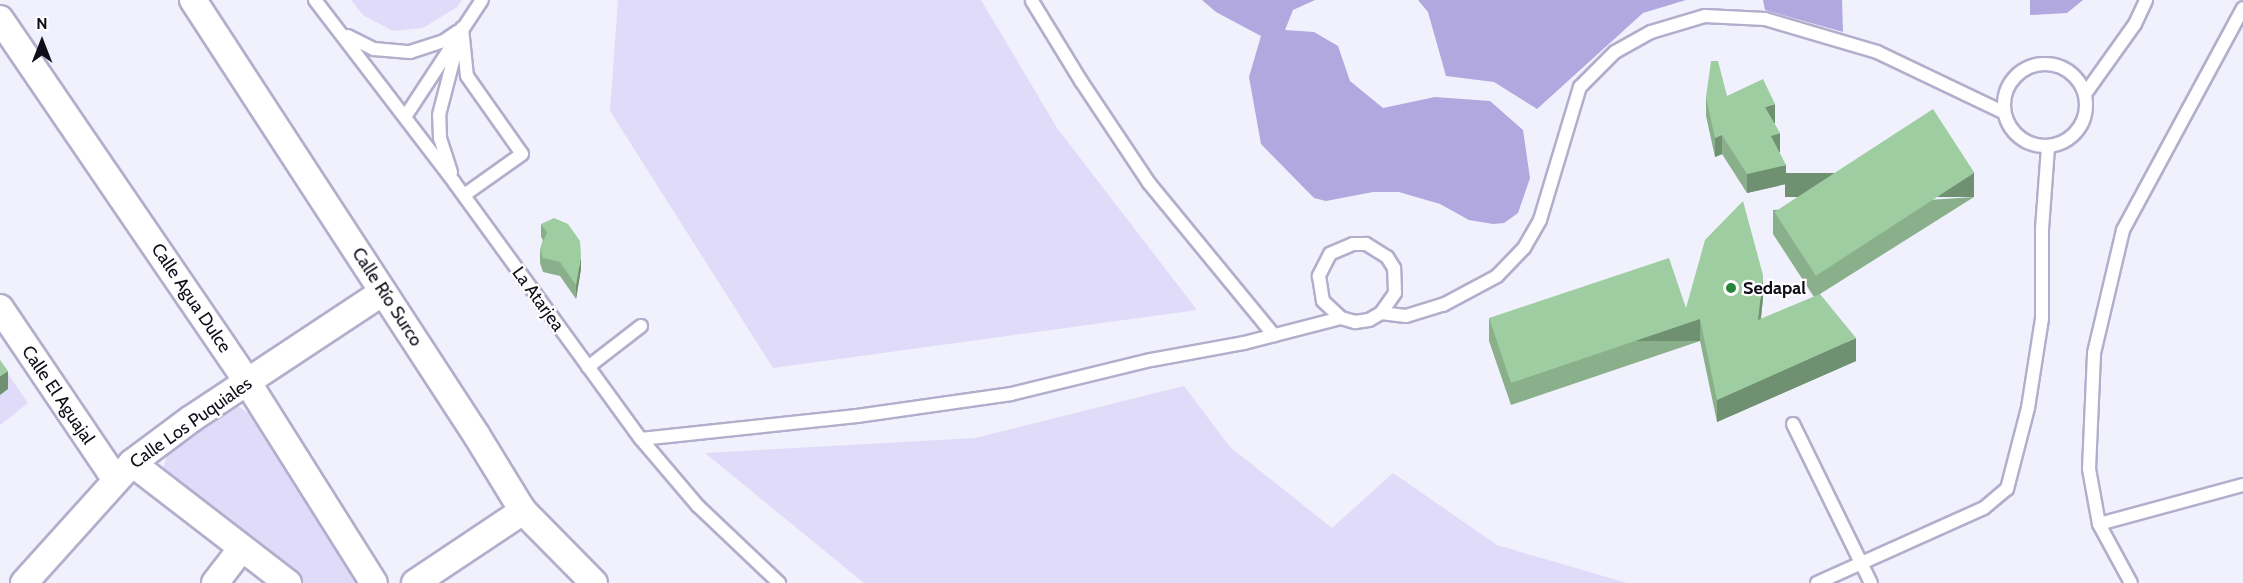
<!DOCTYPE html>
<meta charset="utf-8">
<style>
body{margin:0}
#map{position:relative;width:2243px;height:583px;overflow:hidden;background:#f1f0fd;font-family:Cabin,sans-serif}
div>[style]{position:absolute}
.green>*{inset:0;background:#dfdbf9}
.water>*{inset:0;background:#b0a8de}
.roads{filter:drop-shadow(2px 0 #b2aecc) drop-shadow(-2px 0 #b2aecc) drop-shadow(0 2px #b2aecc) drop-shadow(0 -2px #b2aecc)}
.lane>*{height:12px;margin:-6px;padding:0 6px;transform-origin:6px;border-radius:6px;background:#fff}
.lane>.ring{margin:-6px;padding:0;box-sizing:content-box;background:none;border:12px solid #fff;border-radius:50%}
.street>*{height:26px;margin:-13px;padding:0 13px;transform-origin:13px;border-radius:13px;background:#fff}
.wall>*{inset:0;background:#89b08b}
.shaded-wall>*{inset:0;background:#6f9071;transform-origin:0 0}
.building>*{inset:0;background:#9fcda2;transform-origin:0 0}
.dots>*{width:16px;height:16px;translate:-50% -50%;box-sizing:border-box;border:3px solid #fff;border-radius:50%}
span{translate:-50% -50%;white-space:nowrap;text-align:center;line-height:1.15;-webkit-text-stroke:4.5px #fff;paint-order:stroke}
.poi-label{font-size:18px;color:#100e18;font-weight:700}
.left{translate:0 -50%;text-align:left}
.street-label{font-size:18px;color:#100e18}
.north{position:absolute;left:12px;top:12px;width:60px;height:60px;-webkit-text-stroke:4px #fff;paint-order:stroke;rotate:0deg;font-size:16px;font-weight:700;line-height:24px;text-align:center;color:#100e18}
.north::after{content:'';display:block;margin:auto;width:21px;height:27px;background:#100e18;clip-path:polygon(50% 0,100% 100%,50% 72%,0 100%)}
</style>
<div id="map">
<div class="green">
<i style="clip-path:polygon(351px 0,462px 0,457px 7px,423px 28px,393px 31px,363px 15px)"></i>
<i style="clip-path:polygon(618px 0,981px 0,1057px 128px,1197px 310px,773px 368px,610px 111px)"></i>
<i style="clip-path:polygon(0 362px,28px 403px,0 425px)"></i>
<i style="clip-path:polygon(1184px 386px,1230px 447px,1332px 528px,1393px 473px,1497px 545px,1627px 583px,864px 583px,705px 453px,975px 438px)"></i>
<i style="clip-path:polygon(236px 405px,250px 414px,359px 583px,302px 583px,167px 477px,163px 470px,169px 447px,226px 409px)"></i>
</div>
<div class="water">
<i style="clip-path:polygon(1202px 0,1315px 0,1293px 10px,1285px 30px,1314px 32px,1338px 46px,1350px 81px,1383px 108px,1435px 97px,1490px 101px,1523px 130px,1530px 178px,1518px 213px,1504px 223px,1493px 224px,1469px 220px,1440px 204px,1399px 192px,1373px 192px,1326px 201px,1314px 198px,1261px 144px,1249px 77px,1261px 36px,1216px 12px)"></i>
<i style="clip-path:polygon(1418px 0,1686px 0,1643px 13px,1537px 109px,1494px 82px,1446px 76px,1428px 12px)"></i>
<i style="clip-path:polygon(1763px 0,1842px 0,1843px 32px,1765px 10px)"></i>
<i style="clip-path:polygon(2030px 0,2083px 0,2067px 13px,2030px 15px)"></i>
</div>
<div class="roads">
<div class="lane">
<i style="left:315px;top:0;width:229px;rotate:52.6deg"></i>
<i style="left:454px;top:182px;width:318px;rotate:54deg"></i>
<i style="left:641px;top:439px;width:88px;rotate:49.6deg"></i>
<i style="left:698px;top:506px;width:112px;rotate:43.5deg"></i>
<i style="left:1032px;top:1px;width:94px;rotate:58.5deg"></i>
<i style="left:1081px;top:81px;width:123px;rotate:56.3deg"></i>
<i style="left:1149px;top:183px;width:197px;rotate:50.6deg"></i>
<i style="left:462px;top:28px;width:48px;rotate:84.1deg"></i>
<i style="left:467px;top:76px;width:95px;rotate:54.8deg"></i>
<i style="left:522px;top:154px;width:71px;rotate:144.7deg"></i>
<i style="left:348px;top:36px;width:29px;rotate:27deg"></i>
<i style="left:374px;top:49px;width:36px;rotate:5deg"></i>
<i style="left:410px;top:52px;width:36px;rotate:-18deg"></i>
<i style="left:444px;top:41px;width:16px;rotate:-35deg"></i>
<i class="ring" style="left:2004px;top:64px;width:70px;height:70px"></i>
<i style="left:2085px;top:94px;width:86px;rotate:-54.5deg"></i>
<i style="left:2135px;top:24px;width:26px;rotate:-65deg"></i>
<i style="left:405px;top:117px;width:140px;rotate:-56.7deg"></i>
<i style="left:451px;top:172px;width:36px;rotate:-108deg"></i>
<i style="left:440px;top:138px;width:23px;rotate:-92deg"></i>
<i style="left:439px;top:115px;width:84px;rotate:-75.5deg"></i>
<i style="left:1381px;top:313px;width:24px;rotate:-55deg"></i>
<i style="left:1395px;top:293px;width:25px;rotate:-92deg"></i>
<i style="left:1394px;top:268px;width:13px;rotate:-122deg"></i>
<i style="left:1387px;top:257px;width:25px;rotate:-148deg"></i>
<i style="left:1366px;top:244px;width:13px;rotate:180deg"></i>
<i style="left:1353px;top:244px;width:25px;rotate:157deg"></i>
<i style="left:1330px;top:254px;width:25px;rotate:117deg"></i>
<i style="left:1319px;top:276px;width:25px;rotate:81deg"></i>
<i style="left:1323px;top:301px;width:25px;rotate:43deg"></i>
<i style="left:1341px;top:318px;width:15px;rotate:16deg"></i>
<i style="left:1355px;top:322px;width:14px;rotate:-8deg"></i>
<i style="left:1369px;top:320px;width:14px;rotate:-30deg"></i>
<i style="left:1381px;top:313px;width:25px;rotate:7deg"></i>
<i style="left:1406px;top:316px;width:39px;rotate:-17deg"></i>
<i style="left:1443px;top:305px;width:61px;rotate:-28.2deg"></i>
<i style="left:1497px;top:276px;width:39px;rotate:-46deg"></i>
<i style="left:1524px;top:248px;width:32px;rotate:-60deg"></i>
<i style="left:1540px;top:220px;width:139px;rotate:-73.3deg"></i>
<i style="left:1580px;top:87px;width:49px;rotate:-45deg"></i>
<i style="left:1615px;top:52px;width:41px;rotate:-29.1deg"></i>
<i style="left:1651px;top:32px;width:56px;rotate:-16.5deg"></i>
<i style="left:1705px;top:16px;width:60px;rotate:2.9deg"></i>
<i style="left:1765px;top:19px;width:117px;rotate:16.4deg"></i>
<i style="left:1877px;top:52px;width:140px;rotate:25.5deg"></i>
<i style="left:588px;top:367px;width:67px;rotate:-37.7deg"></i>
<i style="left:1793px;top:424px;width:177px;rotate:63.9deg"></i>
<i style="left:641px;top:439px;width:217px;rotate:-6.1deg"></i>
<i style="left:857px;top:416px;width:156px;rotate:-8.1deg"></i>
<i style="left:1011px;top:394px;width:144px;rotate:-13.7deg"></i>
<i style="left:1151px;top:360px;width:95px;rotate:-10.4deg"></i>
<i style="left:1244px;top:343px;width:100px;rotate:-14.5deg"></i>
<i style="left:2099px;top:524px;width:149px;rotate:-15.2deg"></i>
<i style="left:1817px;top:583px;width:183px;rotate:-24.2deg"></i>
<i style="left:1984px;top:508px;width:30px;rotate:-40deg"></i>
<i style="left:2007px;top:489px;width:84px;rotate:-75.5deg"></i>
<i style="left:2028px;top:408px;width:90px;rotate:-81.1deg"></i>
<i style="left:2042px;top:319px;width:90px;rotate:-90deg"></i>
<i style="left:2042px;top:229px;width:82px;rotate:-85.8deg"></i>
<i style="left:2131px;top:583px;width:67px;rotate:-118.5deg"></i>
<i style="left:2099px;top:524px;width:56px;rotate:-100.3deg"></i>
<i style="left:2089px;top:469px;width:116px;rotate:-87.5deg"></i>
<i style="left:2094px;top:353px;width:126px;rotate:-76.7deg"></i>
<i style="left:2123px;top:230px;width:252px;rotate:-61.6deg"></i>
</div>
<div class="street">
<i style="left:193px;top:0;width:520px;rotate:56.92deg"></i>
<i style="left:477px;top:436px;width:88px;rotate:58.5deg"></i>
<i style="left:523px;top:511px;width:101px;rotate:45.4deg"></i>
<i style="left:0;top:19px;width:440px;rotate:55.7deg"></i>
<i style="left:248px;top:383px;width:236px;rotate:57.8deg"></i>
<i style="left:0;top:308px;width:207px;rotate:56deg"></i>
<i style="left:132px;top:463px;width:197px;rotate:37.6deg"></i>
<i style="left:24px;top:583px;width:161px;rotate:-48deg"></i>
<i style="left:132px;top:463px;width:74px;rotate:-36.7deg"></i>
<i style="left:191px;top:419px;width:230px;rotate:-33.5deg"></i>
<i style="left:215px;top:583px;width:44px;rotate:-52.4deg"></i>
<i style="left:415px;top:583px;width:130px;rotate:-33.7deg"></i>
</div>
</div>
<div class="wall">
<i style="clip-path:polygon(1706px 97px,1775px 123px,1774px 123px,1779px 152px,1786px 184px,1747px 193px,1722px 154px,1715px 157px,1706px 116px)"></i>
<i style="clip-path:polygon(1974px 197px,1820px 294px,1856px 361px,1717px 422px,1700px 341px,1511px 405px,1489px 341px,1489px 318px,1686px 308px,1763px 298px,1761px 319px,1814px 297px,1773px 234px,1773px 210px)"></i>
<i style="clip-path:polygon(541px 224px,581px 269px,576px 299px,560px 276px,543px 272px,540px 263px,540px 250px,543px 240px,541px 237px)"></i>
</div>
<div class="shaded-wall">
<i style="clip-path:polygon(1775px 104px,1775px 123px,1765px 126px,1765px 107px)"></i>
<i style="clip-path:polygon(1780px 133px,1780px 152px,1771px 155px,1771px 136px)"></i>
<i style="clip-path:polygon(1722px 135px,1722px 154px,1715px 157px,1715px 138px)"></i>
<i style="clip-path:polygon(1786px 165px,1786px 184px,1747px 193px,1747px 174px)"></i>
<i style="left:1974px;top:173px;width:24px;height:189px;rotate:90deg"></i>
<i style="clip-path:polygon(581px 256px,581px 269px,576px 299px,576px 285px)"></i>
<i style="clip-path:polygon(1763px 275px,1763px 298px,1758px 343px,1758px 320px)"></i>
<i style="left:1700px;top:319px;width:22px;height:200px;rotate:90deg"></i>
<i style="clip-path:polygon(1856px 338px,1856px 361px,1717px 422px,1717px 400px)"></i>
<i style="clip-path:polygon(8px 371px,8px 389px,0 395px,0 376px)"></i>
</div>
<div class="building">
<i style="clip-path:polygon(1711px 61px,1718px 61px,1727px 96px,1763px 79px,1775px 104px,1765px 107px,1780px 133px,1771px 136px,1786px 165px,1747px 174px,1722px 135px,1715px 138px,1706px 97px)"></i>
<i style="left:1933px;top:109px;width:76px;height:189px;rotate:57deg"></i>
<i style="clip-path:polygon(1743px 201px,1763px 275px,1758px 320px,1820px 294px,1856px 338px,1717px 400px,1700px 319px,1511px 383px,1489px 318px,1669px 258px,1686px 308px,1705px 240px)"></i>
<i style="clip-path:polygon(554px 218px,568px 224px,580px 241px,581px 256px,576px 285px,560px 262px,543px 258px,540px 250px,547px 232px,541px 224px)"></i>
<i style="clip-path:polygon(0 360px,8px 371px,0 376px)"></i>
</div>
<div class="dots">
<i style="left:1731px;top:288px;background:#278639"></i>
</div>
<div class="poi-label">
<span class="left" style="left:1743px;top:288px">Sedapal</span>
</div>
<div class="street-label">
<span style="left:387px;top:297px;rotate:57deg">Calle Río Surco</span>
<span style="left:191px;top:298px;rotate:56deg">Calle Agua Dulce</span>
<span style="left:538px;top:299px;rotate:54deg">La Atarjea</span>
<span style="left:58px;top:395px;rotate:56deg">Calle El Aguajal</span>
<span style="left:191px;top:423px;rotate:-35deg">Calle Los Puquiales</span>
</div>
<div class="north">N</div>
</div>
